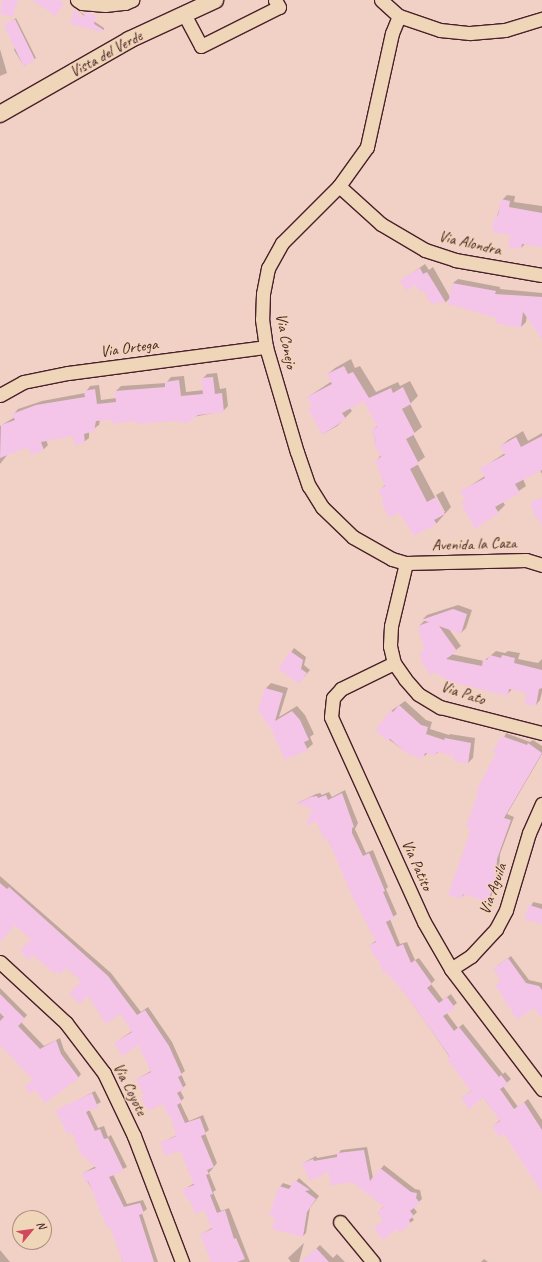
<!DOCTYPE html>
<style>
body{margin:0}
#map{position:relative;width:542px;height:1262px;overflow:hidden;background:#f1d1c6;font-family:Caveat,sans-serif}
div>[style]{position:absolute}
.shadow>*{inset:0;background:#0003}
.building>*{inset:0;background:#f4c5e8;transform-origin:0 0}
.roads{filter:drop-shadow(1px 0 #4a1f2b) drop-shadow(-1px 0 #4a1f2b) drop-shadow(0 1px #4a1f2b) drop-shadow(0 -1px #4a1f2b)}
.minor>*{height:13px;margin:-6.5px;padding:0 6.5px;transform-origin:6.5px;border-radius:6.5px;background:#f0d6b8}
.tertiary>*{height:16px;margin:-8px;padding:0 8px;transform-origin:8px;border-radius:8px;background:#f0d6b8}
span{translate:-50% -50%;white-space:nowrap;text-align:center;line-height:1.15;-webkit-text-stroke:3px #f0d6b8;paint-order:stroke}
.street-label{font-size:16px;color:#4a1f2b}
.north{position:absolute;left:12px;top:1210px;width:40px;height:40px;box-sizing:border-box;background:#f0d6b8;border:1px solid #ae8d80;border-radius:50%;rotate:61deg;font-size:11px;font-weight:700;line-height:16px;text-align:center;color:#4a1f2b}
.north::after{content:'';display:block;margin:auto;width:14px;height:18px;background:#d1495b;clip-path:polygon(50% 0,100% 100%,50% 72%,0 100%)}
</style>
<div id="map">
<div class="shadow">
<i style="clip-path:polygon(76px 9px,104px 28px,104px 30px,102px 31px)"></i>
<i style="clip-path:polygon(16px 18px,36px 58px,24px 66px,14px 50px,19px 36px,7px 24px)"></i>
<i style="clip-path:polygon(0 49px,7px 73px,0 76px)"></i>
<i style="clip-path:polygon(507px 195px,515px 196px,514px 202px,542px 206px,542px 246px,525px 244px,521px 248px,511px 235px,493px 229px,502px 200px)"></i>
<i style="clip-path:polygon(425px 264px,429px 270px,433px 267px,450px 297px,453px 283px,458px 279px,500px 287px,500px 289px,542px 293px,542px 338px,527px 315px,526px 322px,521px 327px,450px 298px,446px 302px,438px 301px,416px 284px,401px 281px)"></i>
<i style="clip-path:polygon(351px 359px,355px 368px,360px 366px,376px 392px,398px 382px,400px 386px,410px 381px,418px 396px,410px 404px,422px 427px,413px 434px,425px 457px,417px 463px,443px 512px,445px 512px,436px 495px,443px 491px,451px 507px,436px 524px,399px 511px,382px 502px,385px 499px,380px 490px,385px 485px,376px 461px,381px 455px,372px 431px,378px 425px,364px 400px,350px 408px,352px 411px,337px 426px,323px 434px,309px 409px,313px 405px,308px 397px,332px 381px,328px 374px,335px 368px)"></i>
<i style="clip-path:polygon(217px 373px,220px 389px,226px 388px,228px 406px,223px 411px,178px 420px,100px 420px,99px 425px,89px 432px,89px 438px,84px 442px,74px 435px,46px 440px,48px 445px,43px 450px,29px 446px,8px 454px,0 464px,0 426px,15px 417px,14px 414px,18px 409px,42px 401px,85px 393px,90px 386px,99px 385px,101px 400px,116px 398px,116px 391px,121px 386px,166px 383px,171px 377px,184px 376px,186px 392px,204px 390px,202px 379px,207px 374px)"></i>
<i style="clip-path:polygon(523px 431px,528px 441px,542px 433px,542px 474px,540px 470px,523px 479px,526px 486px,503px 502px,505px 505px,498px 512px,462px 503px,466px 500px,461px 492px,485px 476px,481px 469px,505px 453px,501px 446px,508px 440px)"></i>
<i style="clip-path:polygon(458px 605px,472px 610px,466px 628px,461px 633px,449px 629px,461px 646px,451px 654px,484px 661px,496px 651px,505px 653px,508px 651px,520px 653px,518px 659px,538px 663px,542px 659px,542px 692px,540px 700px,536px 705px,528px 693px,512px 689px,507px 695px,425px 650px,419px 626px,425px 620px,423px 619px,427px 615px)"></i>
<i style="clip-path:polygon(294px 648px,306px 657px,304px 665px,310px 670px,299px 683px,279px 669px)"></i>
<i style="clip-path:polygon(271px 683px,288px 688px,279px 717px,297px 706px,305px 715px,314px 734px,310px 737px,313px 744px,307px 749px,273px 731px,259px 710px,266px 688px)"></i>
<i style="clip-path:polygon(405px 701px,426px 720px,432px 722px,430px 729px,449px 735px,450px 734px,475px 738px,473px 758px,468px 763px,456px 755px,439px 751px,435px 755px,428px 753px,423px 757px,406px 752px,376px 730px,391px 711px)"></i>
<i style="clip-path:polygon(506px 733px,530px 742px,533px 740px,542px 746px,542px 754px,507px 814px,514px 817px,500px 854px,499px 873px,491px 897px,488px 901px,465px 893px,461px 898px,497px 753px)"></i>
<i style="clip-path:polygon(345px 790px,358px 823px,355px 829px,366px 853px,373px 850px,388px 887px,386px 889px,397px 914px,390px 919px,400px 944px,407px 942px,415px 960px,419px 958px,435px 980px,431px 984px,443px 1000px,451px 994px,457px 1003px,446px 1012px,458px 1028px,463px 1024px,503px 1074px,505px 1072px,511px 1079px,503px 1086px,518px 1107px,528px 1099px,542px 1120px,542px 1191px,505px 1133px,493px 1126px,500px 1120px,483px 1097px,462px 1098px,472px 1090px,432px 1031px,370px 945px,377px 940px,313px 808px,298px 803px,316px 794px,320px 793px,322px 795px,329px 792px,332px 797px)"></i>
<i style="clip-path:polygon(0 876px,111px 973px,141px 1012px,148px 1007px,172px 1042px,185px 1071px,181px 1074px,186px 1085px,180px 1090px,184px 1098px,180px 1102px,189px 1121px,203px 1115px,209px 1130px,205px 1133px,217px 1163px,209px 1173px,216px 1190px,213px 1192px,221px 1211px,229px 1208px,250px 1262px,212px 1262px,201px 1234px,212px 1228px,205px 1209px,184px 1189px,195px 1183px,181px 1149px,161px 1143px,177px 1135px,171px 1113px,163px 1103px,145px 1095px,137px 1079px,151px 1071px,139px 1044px,115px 1043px,132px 1031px,121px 1012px,15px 923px,0 933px)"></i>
<i style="clip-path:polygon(533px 902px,542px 904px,542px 923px,526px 918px)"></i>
<i style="clip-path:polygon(511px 956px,529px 980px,542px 983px,542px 1017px,535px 1006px,502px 980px,497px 966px)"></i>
<i style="clip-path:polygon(0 988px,27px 1015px,21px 1022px,44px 1046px,60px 1038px,64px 1050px,81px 1074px,78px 1078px,34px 1079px,0 1044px)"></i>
<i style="clip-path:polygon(95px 1091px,101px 1102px,89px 1109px,98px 1128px,104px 1126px,108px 1137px,111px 1135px,127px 1167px,113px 1174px,127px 1204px,143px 1200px,147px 1209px,142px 1213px,158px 1262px,123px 1262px,111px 1225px,83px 1173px,96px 1166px,57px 1111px)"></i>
<i style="clip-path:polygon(367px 1147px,373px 1178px,384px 1165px,415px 1189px,420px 1190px,422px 1199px,413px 1207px,417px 1212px,412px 1217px,414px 1220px,399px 1231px,381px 1209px,385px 1206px,352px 1181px,329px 1170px,303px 1163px,316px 1156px,317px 1158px,338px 1154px,341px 1150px)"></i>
<i style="clip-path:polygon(299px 1178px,319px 1196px,310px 1208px,306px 1233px,303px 1236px,276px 1217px,280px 1187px,283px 1183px,292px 1186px)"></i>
<i style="clip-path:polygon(304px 1243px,299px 1262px,291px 1262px,288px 1258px)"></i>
<i style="clip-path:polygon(320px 1245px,333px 1258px,337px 1254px,345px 1262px,302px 1262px)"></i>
<i style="clip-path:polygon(0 1250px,10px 1262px,0 1262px)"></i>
<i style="clip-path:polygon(484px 1259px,488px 1262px,481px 1262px)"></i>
</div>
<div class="building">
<i style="clip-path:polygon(2px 0,18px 0,13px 17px,0 14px)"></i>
<i style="clip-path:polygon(32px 0,59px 0,64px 3px,56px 16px)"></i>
<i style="clip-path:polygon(74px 10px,84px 17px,85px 12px,96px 16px,94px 24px,104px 30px,103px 32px,70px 24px)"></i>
<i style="left:15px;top:19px;width:46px;height:13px;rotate:64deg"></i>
<i style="clip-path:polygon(501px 199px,510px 201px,509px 207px,542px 213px,542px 247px,522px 244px,521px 249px,508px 247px,510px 235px,495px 233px,492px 229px,494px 218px,498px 215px)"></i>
<i style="clip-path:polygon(420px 268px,423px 274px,427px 272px,446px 303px,438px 302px,432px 305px,423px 290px,420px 292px,415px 285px,406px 291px,400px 280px)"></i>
<i style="clip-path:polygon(452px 283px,496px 291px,495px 294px,542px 297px,542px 339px,523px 312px,521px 328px,495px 323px,496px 318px,448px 304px)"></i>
<i style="clip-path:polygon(344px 366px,348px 374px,353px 372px,369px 398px,391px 388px,393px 393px,403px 387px,411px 404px,402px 409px,415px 434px,406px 439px,419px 464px,410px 469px,427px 502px,436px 497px,445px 514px,434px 520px,437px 524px,414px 536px,399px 513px,389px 518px,381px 502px,384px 500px,378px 490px,385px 486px,375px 460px,381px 457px,373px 442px,376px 441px,371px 430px,377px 427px,364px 401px,342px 413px,346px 419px,322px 435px,308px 408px,312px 406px,307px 397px,332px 384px,327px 374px)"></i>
<i style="clip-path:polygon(213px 377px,215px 394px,222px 393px,224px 412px,198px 415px,187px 424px,178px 421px,137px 424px,136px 421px,113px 424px,112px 420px,96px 421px,94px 431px,84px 434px,85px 443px,74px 445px,73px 436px,41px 442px,44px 450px,31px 455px,28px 447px,0 458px,1px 425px,15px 420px,12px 414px,36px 405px,85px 397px,84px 391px,95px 389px,97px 404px,116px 402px,115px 391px,165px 387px,165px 382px,179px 380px,181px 396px,203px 394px,201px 378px)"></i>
<i style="clip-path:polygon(542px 436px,542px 470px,515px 484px,520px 493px,495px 507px,499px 513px,475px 529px,461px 503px,465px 501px,460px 491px,485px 478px,480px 468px,505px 455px,500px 446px,516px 437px,521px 447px)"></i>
<i style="clip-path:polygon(542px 497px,542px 526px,538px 518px,536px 519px,530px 503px)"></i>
<i style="clip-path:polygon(453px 609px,467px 614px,461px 634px,439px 626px,457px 651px,446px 659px,482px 666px,483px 659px,487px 660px,490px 655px,501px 658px,502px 655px,515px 658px,514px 663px,542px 670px,542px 688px,539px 689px,536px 706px,525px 704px,526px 693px,509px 689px,508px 696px,450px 682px,434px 672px,431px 676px,422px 663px,420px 654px,424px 649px,418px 626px,429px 622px,421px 620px)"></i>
<i style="clip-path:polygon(290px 651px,303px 660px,301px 669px,307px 673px,299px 684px,278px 669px)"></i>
<i style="clip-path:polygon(265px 688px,283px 693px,275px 721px,292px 711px,300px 720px,309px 740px,304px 742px,308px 750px,285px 760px,272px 731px,258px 710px)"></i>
<i style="clip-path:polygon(399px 705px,421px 725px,428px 727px,426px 734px,444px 740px,445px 738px,471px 743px,468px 764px,453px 761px,454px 756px,437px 752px,435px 756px,425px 753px,423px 759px,406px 753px,390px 739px,387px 741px,375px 730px,391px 710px,393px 712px)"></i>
<i style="clip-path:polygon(502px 736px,527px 745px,528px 743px,542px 753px,504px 818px,511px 820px,497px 859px,496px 877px,488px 902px,463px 894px,461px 899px,448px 895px,471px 829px,466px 827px,478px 792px,476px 791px,496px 753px,493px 751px)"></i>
<i style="clip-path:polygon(342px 793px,354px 827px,352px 828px,352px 833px,363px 856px,369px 853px,385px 891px,383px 892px,394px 918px,386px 922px,397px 947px,403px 944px,411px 963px,415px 960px,432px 984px,427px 988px,439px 1003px,447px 997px,455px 1008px,443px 1016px,454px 1031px,459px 1027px,499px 1077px,501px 1075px,508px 1084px,500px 1089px,514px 1109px,524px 1102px,542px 1130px,542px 1193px,504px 1134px,500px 1138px,492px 1126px,500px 1121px,485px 1100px,483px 1098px,469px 1109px,461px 1098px,471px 1091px,447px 1059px,450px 1057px,432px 1031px,402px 990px,385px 971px,383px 972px,377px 957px,375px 958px,369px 945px,376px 942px,351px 894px,328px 839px,325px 841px,316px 821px,306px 826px,312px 808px,296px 804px,311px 797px,317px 796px,318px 798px,326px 795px,328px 800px)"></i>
<i style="clip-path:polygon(0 883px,7px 889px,9px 887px,108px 976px,137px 1015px,145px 1010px,169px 1046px,182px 1075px,178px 1077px,184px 1089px,177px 1093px,182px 1102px,177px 1105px,185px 1123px,200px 1118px,206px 1134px,201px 1136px,214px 1167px,207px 1170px,209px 1174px,206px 1175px,213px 1194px,210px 1195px,217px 1213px,225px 1210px,234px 1239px,236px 1238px,245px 1259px,237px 1262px,211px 1262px,200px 1234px,212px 1229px,204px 1210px,195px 1214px,189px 1199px,187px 1200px,182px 1189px,194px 1185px,180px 1151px,165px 1156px,160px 1143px,176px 1136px,170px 1115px,168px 1116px,163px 1104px,148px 1111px,141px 1098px,144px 1096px,136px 1079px,151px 1072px,138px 1045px,122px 1056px,114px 1043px,132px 1032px,120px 1014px,106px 1024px,88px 996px,80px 1004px,69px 994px,81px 981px,66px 968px,60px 974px,50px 970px,33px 955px,29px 960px,20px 951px,31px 939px,15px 925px,0 942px)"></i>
<i style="clip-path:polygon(529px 905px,542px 909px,542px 924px,524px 919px)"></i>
<i style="clip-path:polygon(508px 958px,526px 983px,539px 986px,542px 990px,542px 1018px,534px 1008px,517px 1020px,495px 985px,501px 980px,493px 969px)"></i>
<i style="clip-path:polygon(0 994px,25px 1019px,18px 1026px,40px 1049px,56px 1040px,61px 1054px,79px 1078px,45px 1103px,35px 1090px,30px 1094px,25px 1086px,33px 1080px,0 1045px,0 1021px,4px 1017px,0 1013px)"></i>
<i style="clip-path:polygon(92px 1093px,98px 1107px,86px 1112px,95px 1131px,100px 1129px,104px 1139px,108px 1138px,124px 1171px,109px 1177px,124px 1207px,140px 1203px,144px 1213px,139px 1215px,154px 1262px,123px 1262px,110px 1227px,107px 1228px,88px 1181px,85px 1183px,82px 1173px,96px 1168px,80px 1153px,72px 1132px,67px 1134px,55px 1110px)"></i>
<i style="clip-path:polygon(364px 1150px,370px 1181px,380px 1168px,411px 1192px,417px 1193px,416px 1198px,420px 1203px,410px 1211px,414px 1216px,409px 1220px,411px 1224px,399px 1233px,397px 1229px,383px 1240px,374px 1228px,383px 1220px,377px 1212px,384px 1207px,352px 1182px,331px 1186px,329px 1172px,310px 1181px,302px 1163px,313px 1159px,314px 1161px,337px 1157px,337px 1153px)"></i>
<i style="clip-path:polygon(295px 1180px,310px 1190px,305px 1191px,316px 1199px,307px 1212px,303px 1237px,272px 1229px,275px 1218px,269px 1216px,279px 1186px,289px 1189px)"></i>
<i style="clip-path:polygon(316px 1248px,329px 1262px,301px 1262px)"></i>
</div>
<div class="roads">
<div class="minor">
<i style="left:77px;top:0;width:6px;rotate:31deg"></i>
<i style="left:82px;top:3px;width:23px;rotate:5deg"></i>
<i style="left:105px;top:5px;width:20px;rotate:-6deg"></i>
<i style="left:125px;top:3px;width:8px;rotate:-23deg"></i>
<i style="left:381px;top:0;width:24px;rotate:42deg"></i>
<i style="left:399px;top:16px;width:43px;rotate:18.9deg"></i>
<i style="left:440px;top:30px;width:30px;rotate:6deg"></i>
<i style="left:470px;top:33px;width:35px;rotate:-5deg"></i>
<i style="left:505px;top:30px;width:39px;rotate:-17deg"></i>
<i style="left:184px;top:14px;width:36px;rotate:62deg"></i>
<i style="left:201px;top:46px;width:87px;rotate:-26.6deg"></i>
<i style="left:279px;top:7px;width:8px;rotate:-120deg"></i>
<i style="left:399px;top:16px;width:18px;rotate:112deg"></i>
<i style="left:392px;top:33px;width:117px;rotate:102.4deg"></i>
<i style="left:367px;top:147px;width:48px;rotate:125.7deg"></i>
<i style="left:339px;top:186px;width:81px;rotate:135deg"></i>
<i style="left:282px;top:243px;width:29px;rotate:119deg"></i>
<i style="left:268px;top:268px;width:26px;rotate:101deg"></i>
<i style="left:263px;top:294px;width:25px;rotate:92deg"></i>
<i style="left:262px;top:319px;width:28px;rotate:82deg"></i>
<i style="left:266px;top:347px;width:109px;rotate:73.6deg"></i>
<i style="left:297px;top:452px;width:36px;rotate:71deg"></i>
<i style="left:309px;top:486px;width:25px;rotate:58deg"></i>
<i style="left:322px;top:507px;width:43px;rotate:44.1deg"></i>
<i style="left:353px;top:537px;width:45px;rotate:29.4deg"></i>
<i style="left:392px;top:559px;width:15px;rotate:16deg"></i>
<i style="left:406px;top:563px;width:120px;rotate:-1.4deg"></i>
<i style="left:526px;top:560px;width:17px;rotate:17deg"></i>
<i style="left:339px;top:186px;width:57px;rotate:42.1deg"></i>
<i style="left:381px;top:224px;width:51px;rotate:30.6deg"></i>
<i style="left:425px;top:250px;width:32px;rotate:18deg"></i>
<i style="left:455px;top:260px;width:88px;rotate:9.8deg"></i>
<i style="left:0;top:395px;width:26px;rotate:-29deg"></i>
<i style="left:23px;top:382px;width:46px;rotate:-11.3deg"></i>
<i style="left:68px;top:373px;width:200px;rotate:-7.5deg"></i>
<i style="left:406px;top:563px;width:65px;rotate:103.4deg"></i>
<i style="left:391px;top:626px;width:20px;rotate:93deg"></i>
<i style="left:390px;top:646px;width:17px;rotate:77deg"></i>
<i style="left:394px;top:663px;width:19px;rotate:55deg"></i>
<i style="left:405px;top:679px;width:20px;rotate:49deg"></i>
<i style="left:418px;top:694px;width:26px;rotate:31deg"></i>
<i style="left:440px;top:707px;width:105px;rotate:14.3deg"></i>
<i style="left:394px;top:663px;width:59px;rotate:153.9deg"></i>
<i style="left:341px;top:689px;width:12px;rotate:132deg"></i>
<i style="left:333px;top:698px;width:19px;rotate:96deg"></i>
<i style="left:331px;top:717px;width:225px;rotate:65.6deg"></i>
<i style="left:424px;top:922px;width:54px;rotate:60.1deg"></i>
<i style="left:451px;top:969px;width:151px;rotate:52.8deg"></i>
<i style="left:0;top:962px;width:90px;rotate:42.7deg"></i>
<i style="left:66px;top:1023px;width:63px;rotate:52.8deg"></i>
<i style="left:104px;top:1073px;width:70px;rotate:64.5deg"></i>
<i style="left:134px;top:1136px;width:135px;rotate:69.1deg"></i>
<i style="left:451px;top:969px;width:24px;rotate:-33deg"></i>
<i style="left:471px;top:956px;width:37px;rotate:-47deg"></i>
<i style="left:496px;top:929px;width:21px;rotate:-62deg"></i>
<i style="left:506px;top:910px;width:80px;rotate:-73.4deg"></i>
<i style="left:529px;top:833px;width:32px;rotate:-66deg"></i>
<i style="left:340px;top:1222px;width:52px;rotate:50.5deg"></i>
</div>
<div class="tertiary">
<i style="left:0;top:114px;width:149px;rotate:-29.8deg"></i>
<i style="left:129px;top:40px;width:95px;rotate:-24.9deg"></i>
</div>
</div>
<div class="street-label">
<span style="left:106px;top:54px;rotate:-29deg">Vista del Verde</span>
<span style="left:470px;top:243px;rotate:13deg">Via Alondra</span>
<span style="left:286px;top:341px;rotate:79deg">Via Conejo</span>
<span style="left:129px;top:348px;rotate:-8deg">Via Ortega</span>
<span style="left:474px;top:544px;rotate:-2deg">Avenida la Caza</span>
<span style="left:463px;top:693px;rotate:18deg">Via Pato</span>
<span style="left:417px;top:865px;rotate:66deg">Via Patito</span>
<span style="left:493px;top:889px;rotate:-70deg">Via Aguila</span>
<span style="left:130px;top:1089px;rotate:63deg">Via Coyote</span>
</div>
<div class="north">N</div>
</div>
